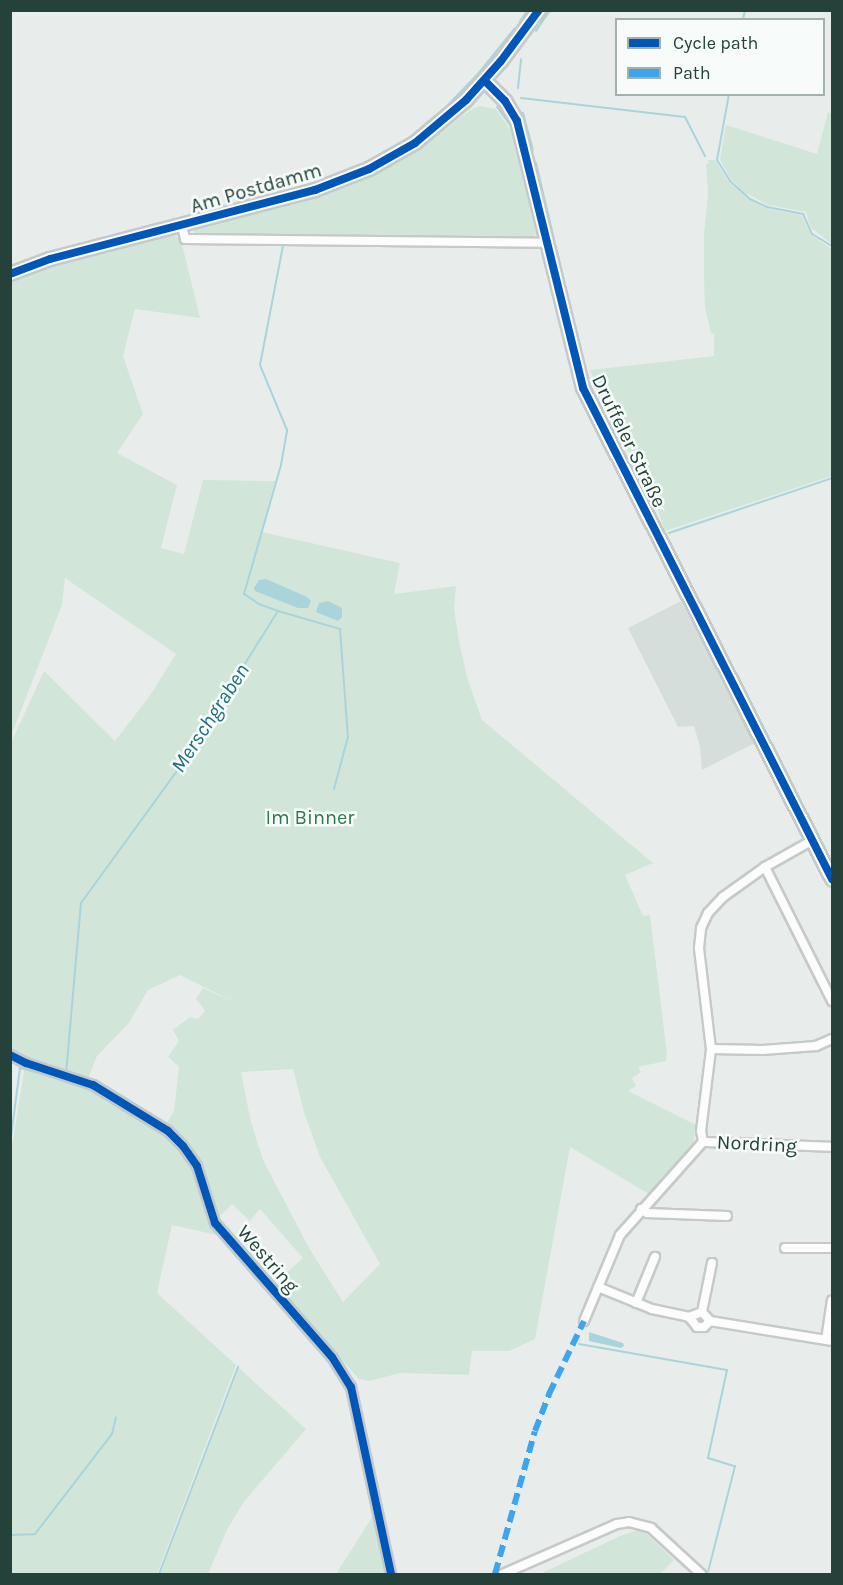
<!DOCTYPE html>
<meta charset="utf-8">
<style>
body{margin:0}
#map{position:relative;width:843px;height:1585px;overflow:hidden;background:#e8edeb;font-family:Karla,sans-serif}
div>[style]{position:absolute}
.built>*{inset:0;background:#d6dedb}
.green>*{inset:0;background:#d1e6d8}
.water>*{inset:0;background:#a9d4db}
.stream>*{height:2px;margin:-1px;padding:0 1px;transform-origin:1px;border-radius:1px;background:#a9d4db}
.roads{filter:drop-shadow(2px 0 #c5cac8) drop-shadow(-2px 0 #c5cac8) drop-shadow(0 2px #c5cac8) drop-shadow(0 -2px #c5cac8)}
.street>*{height:8px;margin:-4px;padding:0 4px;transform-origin:4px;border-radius:4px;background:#fcfcfc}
.secondary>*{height:12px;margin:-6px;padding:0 6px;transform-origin:6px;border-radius:6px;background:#fcfcfc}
.quiet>*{height:6px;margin-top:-3px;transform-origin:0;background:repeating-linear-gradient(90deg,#3ea4ec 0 12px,transparent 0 18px)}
.cycleway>*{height:8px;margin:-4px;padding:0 4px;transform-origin:4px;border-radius:4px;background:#0057b8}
span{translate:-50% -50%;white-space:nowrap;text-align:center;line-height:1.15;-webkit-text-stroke:5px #f7fbf9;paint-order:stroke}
.street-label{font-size:20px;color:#24423a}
.park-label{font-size:20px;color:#2d7a4b}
.water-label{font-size:21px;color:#1c6f80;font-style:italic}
.frame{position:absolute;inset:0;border:12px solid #24423a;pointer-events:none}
.legend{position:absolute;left:615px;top:18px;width:210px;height:78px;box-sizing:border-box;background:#f7fbf9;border:2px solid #a3b1ad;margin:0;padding:8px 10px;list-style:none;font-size:18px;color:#24423a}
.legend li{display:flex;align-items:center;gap:12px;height:30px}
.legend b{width:30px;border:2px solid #a3b1ad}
</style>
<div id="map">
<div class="built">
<i style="clip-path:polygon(681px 601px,755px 743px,702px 770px,700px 747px,694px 726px,678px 727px,628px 628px)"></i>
</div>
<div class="green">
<i style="clip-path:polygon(480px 106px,496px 109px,511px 131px,536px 234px,530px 239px,383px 238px,379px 235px,378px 238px,197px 236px,192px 230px,347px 187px,419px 149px,472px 109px)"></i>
<i style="clip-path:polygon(828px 112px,832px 114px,832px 244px,810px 227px,806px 212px,768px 205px,744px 192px,730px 178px,720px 160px,726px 125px,817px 154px)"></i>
<i style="clip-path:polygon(708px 160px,715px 160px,728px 181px,750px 200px,768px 209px,801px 215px,811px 235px,832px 249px,832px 476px,665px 531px,655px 502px,607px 410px,590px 370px,714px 356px,714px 334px,711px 333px,705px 308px,704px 280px,704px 233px,708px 195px,706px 163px,709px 164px)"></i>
<i style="clip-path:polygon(evenodd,174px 235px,181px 240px,200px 318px,135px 309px,123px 356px,143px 414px,117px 453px,177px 485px,161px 548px,184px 554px,203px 480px,275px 481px,262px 532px,400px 563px,394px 594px,456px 586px,454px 609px,459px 641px,467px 677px,482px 720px,653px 863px,625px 875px,643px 916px,650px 915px,667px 1054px,666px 1061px,638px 1067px,641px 1072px,632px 1078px,636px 1086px,628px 1091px,696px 1125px,693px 1144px,649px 1194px,570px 1147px,535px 1339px,509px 1351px,472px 1351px,469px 1375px,400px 1373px,370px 1381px,359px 1379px,274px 1284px,303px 1258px,260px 1209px,250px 1221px,232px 1204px,218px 1218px,199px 1167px,165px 1126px,174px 1111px,179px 1067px,168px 1057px,179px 1041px,173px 1030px,190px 1017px,198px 1019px,205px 1011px,196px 999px,203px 988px,236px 1003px,180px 975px,148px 990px,129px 1023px,97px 1056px,85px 1086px,166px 1135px,190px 1159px,225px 1240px,217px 1235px,172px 1225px,157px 1293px,236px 1365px,157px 1574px,11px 1574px,10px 1159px,26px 1059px,10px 1049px,10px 745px,44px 671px,115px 741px,149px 697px,176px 654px,65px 578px,62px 605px,11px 736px,11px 280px,53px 265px,174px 235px,293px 1069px,304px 1112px,320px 1157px,380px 1264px,343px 1302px,309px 1248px,263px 1160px,250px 1118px,241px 1072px,293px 1069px)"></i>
<i style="clip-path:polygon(239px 1368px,306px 1429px,243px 1503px,227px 1530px,208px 1574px,160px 1574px)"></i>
<i style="clip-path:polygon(373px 1516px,387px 1574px,336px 1574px)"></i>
<i style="clip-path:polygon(641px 1529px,674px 1560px,660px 1574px,540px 1574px,620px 1536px)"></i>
</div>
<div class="water">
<i style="clip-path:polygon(266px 579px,307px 597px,311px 601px,308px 608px,298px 608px,255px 591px,254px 588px,259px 580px)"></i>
<i style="clip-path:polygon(328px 601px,342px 608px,342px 617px,338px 621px,316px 612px,319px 603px)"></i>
<i style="clip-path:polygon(589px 1332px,623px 1343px,624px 1346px,621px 1348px,589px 1341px)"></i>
</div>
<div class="stream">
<i style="left:743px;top:20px;width:10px;rotate:-79deg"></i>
<i style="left:520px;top:21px;width:14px;rotate:-54deg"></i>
<i style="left:536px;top:31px;width:25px;rotate:-56deg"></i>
<i style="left:518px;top:88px;width:29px;rotate:-84deg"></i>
<i style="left:729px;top:94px;width:67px;rotate:100.3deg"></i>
<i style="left:717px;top:160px;width:25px;rotate:58deg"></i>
<i style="left:730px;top:181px;width:27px;rotate:42deg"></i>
<i style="left:750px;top:199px;width:19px;rotate:25deg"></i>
<i style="left:767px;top:207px;width:37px;rotate:11deg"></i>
<i style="left:803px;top:214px;width:22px;rotate:66deg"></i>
<i style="left:812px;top:234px;width:23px;rotate:31deg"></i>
<i style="left:521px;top:98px;width:165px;rotate:6.6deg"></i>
<i style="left:685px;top:117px;width:44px;rotate:62.9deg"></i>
<i style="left:497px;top:107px;width:27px;rotate:54deg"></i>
<i style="left:513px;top:129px;width:107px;rotate:76.5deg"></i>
<i style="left:523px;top:113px;width:38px;rotate:75deg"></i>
<i style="left:536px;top:163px;width:79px;rotate:76.8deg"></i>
<i style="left:354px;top:169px;width:63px;rotate:-29.4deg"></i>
<i style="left:409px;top:138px;width:47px;rotate:-39.8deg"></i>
<i style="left:445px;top:108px;width:47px;rotate:-45.9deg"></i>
<i style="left:478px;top:74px;width:59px;rotate:-51.2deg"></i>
<i style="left:187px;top:217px;width:146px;rotate:-15.1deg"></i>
<i style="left:74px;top:246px;width:102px;rotate:-14.7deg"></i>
<i style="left:557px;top:251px;width:87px;rotate:77.4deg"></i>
<i style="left:10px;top:266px;width:54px;rotate:-18.4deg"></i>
<i style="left:557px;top:310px;width:81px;rotate:76.5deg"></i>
<i style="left:576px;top:389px;width:76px;rotate:64.1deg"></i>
<i style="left:585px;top:371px;width:27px;rotate:70deg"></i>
<i style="left:610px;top:428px;width:30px;rotate:63deg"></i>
<i style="left:628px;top:463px;width:10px;rotate:61deg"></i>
<i style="left:617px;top:471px;width:181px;rotate:63deg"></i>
<i style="left:640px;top:485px;width:26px;rotate:65deg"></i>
<i style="left:669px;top:533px;width:172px;rotate:-18.6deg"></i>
<i style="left:278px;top:611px;width:65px;rotate:16.2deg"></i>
<i style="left:340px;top:629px;width:108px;rotate:85.8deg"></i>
<i style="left:348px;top:737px;width:54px;rotate:105.1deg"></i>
<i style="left:704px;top:641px;width:11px;rotate:63deg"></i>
<i style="left:715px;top:663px;width:46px;rotate:62.9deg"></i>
<i style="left:66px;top:1074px;width:172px;rotate:-85deg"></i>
<i style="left:81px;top:903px;width:172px;rotate:-54deg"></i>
<i style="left:182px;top:764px;width:181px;rotate:-57.9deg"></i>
<i style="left:278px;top:611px;width:20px;rotate:-160deg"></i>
<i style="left:259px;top:604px;width:18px;rotate:-146deg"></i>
<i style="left:244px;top:594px;width:134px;rotate:-74deg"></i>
<i style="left:281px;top:465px;width:36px;rotate:-80deg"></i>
<i style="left:287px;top:430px;width:70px;rotate:-112.6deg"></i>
<i style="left:260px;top:365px;width:121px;rotate:-79.1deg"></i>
<i style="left:10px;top:1144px;width:77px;rotate:-82.5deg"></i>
<i style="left:20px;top:1068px;width:38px;rotate:14deg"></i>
<i style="left:579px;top:1344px;width:150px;rotate:10deg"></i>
<i style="left:727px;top:1370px;width:90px;rotate:102.2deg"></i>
<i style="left:708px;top:1458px;width:28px;rotate:17deg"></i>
<i style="left:735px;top:1466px;width:109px;rotate:104.3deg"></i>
<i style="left:10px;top:1535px;width:25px;rotate:-2deg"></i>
<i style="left:35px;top:1534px;width:126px;rotate:-52.4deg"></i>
<i style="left:112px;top:1434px;width:17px;rotate:-77deg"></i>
<i style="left:159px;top:1574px;width:222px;rotate:-69.1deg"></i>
</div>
<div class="roads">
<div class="street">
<i style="left:182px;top:226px;width:13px;rotate:77deg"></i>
<i style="left:185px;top:239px;width:362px;rotate:0.6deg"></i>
<i style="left:765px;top:867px;width:150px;rotate:63.4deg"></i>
<i style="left:711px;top:1049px;width:52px;rotate:1.1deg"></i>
<i style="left:763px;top:1050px;width:53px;rotate:-4.3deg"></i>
<i style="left:816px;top:1046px;width:17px;rotate:-24deg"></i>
<i style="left:10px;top:1055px;width:18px;rotate:27deg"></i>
<i style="left:26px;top:1063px;width:71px;rotate:18.2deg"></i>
<i style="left:93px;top:1085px;width:88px;rotate:31.5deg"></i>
<i style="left:168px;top:1131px;width:21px;rotate:45deg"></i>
<i style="left:183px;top:1146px;width:24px;rotate:55deg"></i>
<i style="left:197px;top:1166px;width:60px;rotate:72.5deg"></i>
<i style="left:215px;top:1223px;width:178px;rotate:48.9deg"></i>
<i style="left:332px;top:1357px;width:36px;rotate:58deg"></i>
<i style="left:351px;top:1387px;width:191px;rotate:77.9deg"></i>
<i style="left:703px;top:1142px;width:11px;rotate:-100deg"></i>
<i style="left:701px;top:1131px;width:83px;rotate:-83deg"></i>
<i style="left:711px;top:1049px;width:102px;rotate:-96.8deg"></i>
<i style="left:699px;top:948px;width:20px;rotate:-84deg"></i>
<i style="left:701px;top:928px;width:17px;rotate:-65deg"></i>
<i style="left:708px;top:913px;width:22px;rotate:-47deg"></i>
<i style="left:723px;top:897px;width:52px;rotate:-35.5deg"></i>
<i style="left:765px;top:867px;width:55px;rotate:-29.4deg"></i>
<i style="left:703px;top:1142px;width:129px;rotate:2.2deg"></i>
<i style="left:641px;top:1209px;width:7px;rotate:34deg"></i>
<i style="left:647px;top:1213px;width:80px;rotate:2.1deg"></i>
<i style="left:785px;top:1248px;width:47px"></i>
<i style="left:598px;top:1287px;width:58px;rotate:22.2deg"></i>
<i style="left:652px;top:1309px;width:38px;rotate:12deg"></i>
<i style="left:689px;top:1317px;width:14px;rotate:-21deg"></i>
<i style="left:702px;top:1312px;width:12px;rotate:48deg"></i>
<i style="left:710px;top:1321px;width:124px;rotate:9.3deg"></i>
<i style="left:636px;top:1303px;width:50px;rotate:-67.6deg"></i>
<i style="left:702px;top:1312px;width:50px;rotate:-78.5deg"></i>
<i style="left:689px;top:1317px;width:13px;rotate:51deg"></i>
<i style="left:697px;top:1327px;width:7px"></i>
<i style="left:704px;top:1327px;width:8px;rotate:-45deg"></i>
<i style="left:584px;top:1321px;width:93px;rotate:-67.3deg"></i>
<i style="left:620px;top:1235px;width:125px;rotate:-48.3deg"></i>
<i style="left:826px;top:1340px;width:40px;rotate:-81.5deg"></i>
<i style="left:503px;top:1574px;width:124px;rotate:-23.7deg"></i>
<i style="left:617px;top:1524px;width:12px;rotate:-9deg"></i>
<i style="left:629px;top:1522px;width:23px;rotate:15deg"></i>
<i style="left:651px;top:1528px;width:68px;rotate:42.6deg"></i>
</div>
<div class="secondary">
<i style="left:485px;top:81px;width:28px;rotate:45deg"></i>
<i style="left:505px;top:101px;width:23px;rotate:59deg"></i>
<i style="left:517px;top:121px;width:275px;rotate:76.1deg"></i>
<i style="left:583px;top:388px;width:551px;rotate:63.11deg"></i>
<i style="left:10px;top:274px;width:43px;rotate:-20.6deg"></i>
<i style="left:50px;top:259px;width:274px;rotate:-14.6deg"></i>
<i style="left:315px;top:190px;width:58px;rotate:-21.3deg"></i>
<i style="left:369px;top:169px;width:53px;rotate:-29.5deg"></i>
<i style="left:415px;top:143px;width:67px;rotate:-40.1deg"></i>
<i style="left:466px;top:100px;width:52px;rotate:-48.1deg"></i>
<i style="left:501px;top:61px;width:64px;rotate:-53.3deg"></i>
</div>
</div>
<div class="quiet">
<i style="left:495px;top:1574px;width:148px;rotate:-74.4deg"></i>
<i style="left:535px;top:1431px;width:40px;rotate:-69deg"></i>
<i style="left:549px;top:1394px;width:81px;rotate:-64.4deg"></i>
</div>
<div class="cycleway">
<i style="left:485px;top:81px;width:28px;rotate:45deg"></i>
<i style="left:505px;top:101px;width:23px;rotate:59deg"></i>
<i style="left:517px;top:121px;width:275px;rotate:76.1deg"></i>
<i style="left:583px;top:388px;width:551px;rotate:63.11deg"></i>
<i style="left:10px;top:274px;width:43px;rotate:-20.6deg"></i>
<i style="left:50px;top:259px;width:274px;rotate:-14.6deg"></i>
<i style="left:315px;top:190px;width:58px;rotate:-21.3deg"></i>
<i style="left:369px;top:169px;width:53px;rotate:-29.5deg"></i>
<i style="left:415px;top:143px;width:67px;rotate:-40.1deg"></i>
<i style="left:466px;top:100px;width:52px;rotate:-48.1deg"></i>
<i style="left:501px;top:61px;width:64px;rotate:-53.3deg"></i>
<i style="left:10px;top:1055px;width:18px;rotate:27deg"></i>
<i style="left:26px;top:1063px;width:71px;rotate:18.2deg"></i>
<i style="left:93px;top:1085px;width:88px;rotate:31.5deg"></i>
<i style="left:168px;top:1131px;width:21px;rotate:45deg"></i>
<i style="left:183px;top:1146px;width:24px;rotate:55deg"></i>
<i style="left:197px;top:1166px;width:60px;rotate:72.5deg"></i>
<i style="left:215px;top:1223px;width:178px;rotate:48.9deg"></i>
<i style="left:332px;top:1357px;width:36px;rotate:58deg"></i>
<i style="left:351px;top:1387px;width:191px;rotate:77.9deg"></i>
</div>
<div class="street-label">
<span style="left:256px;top:188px;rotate:-16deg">Am Postdamm</span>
<span style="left:629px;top:441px;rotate:64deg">Druffeler Straße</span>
<span style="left:757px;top:1144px;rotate:3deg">Nordring</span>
<span style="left:268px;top:1259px;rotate:49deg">Westring</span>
</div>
<div class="park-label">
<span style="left:310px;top:817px">Im Binner</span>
</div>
<div class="water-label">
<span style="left:210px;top:718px;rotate:-57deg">Merschgraben</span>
</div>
<div class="frame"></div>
<ul class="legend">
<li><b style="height:8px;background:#0057b8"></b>Cycle path</li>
<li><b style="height:8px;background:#3ea4ec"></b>Path</li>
</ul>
</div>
